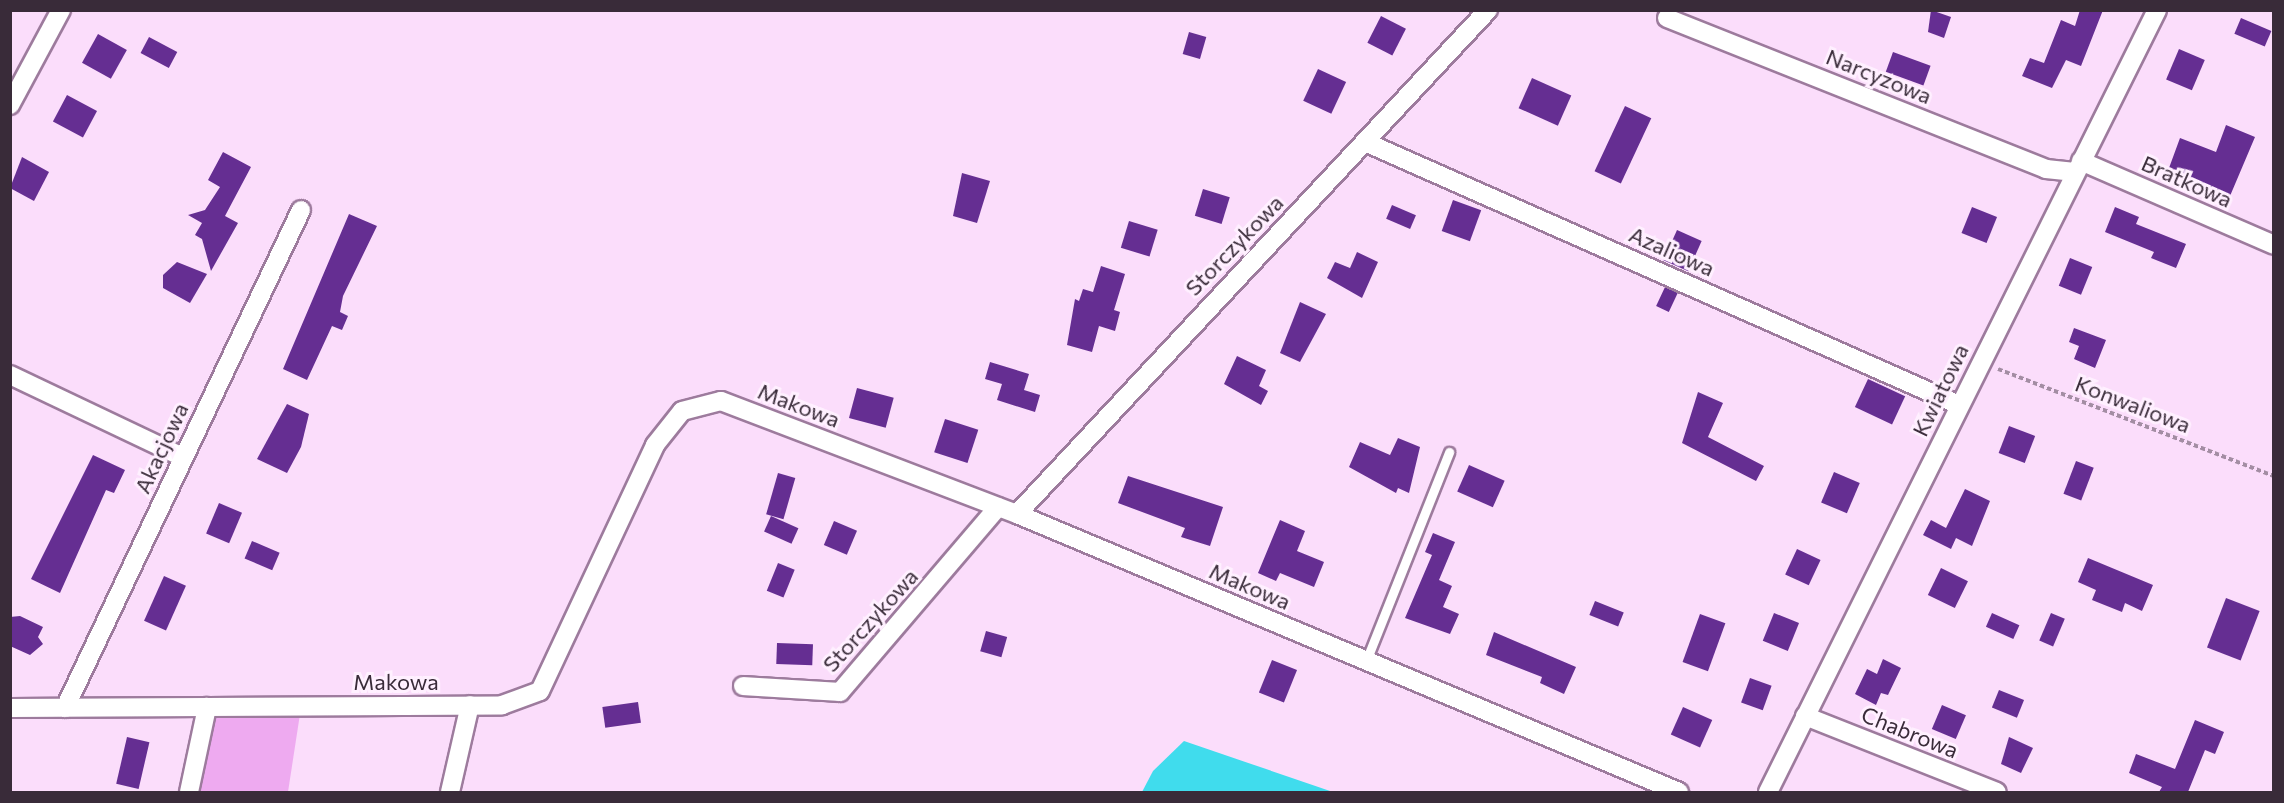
<!DOCTYPE html>
<style>
body{margin:0}
#map{position:relative;width:2284px;height:803px;overflow:hidden;background:#fbddfb;font-family:Commissioner,sans-serif}
div>[style]{position:absolute}
.green>*{inset:0;background:#eeaaf0}
.water>*{inset:0;background:#40dced}
.building>*{inset:0;background:#652e92;transform-origin:0 0}
.path>*{height:4px;margin-top:-2px;transform-origin:0;background:repeating-linear-gradient(90deg,#a38da3 0 4.5px,transparent 0 7.5px)}
.roads{filter:drop-shadow(2px 0 #9d7b9d) drop-shadow(-2px 0 #9d7b9d) drop-shadow(0 2px #9d7b9d) drop-shadow(0 -2px #9d7b9d)}
.service>*{height:9px;margin:-4.5px;padding:0 4.5px;transform-origin:4.5px;border-radius:4.5px;background:#fff}
.minor>*{height:18px;margin:-9px;padding:0 9px;transform-origin:9px;border-radius:9px;background:#fff}
span{translate:-50% -50%;white-space:nowrap;text-align:center;line-height:1.15;-webkit-text-stroke:6px #fff0ff;paint-order:stroke}
.street-label{font-size:22px;color:#392b39}
.frame{position:absolute;inset:0;border:12px solid #392b39;pointer-events:none}
</style>
<div id="map">
<div class="green">
<i style="clip-path:polygon(300px 714px,288px 792px,199px 792px,215px 716px)"></i>
</div>
<div class="water">
<i style="clip-path:polygon(1184px 741px,1333px 792px,1142px 792px,1153px 771px)"></i>
</div>
<div class="building">
<i style="clip-path:polygon(1931px 10px,1951px 17px,1944px 38px,1928px 32px)"></i>
<i style="clip-path:polygon(2080px 10px,2103px 10px,2081px 66px,2066px 60px,2052px 88px,2022px 76px,2030px 58px,2044px 63px,2061px 20px,2075px 26px)"></i>
<i style="left:1381px;top:16px;width:28px;height:30px;rotate:27deg"></i>
<i style="left:2241px;top:18px;width:33px;height:17px;rotate:23deg"></i>
<i style="left:1189px;top:32px;width:18px;height:23px;rotate:16deg"></i>
<i style="left:98px;top:34px;width:33px;height:33px;rotate:29deg"></i>
<i style="left:149px;top:37px;width:32px;height:18px;rotate:28deg"></i>
<i style="left:2179px;top:49px;width:28px;height:33px;rotate:23deg"></i>
<i style="left:1893px;top:52px;width:40px;height:21px;rotate:20deg"></i>
<i style="left:1318px;top:69px;width:31px;height:35px;rotate:25deg"></i>
<i style="left:1532px;top:78px;width:43px;height:33px;rotate:24deg"></i>
<i style="left:67px;top:95px;width:34px;height:30px;rotate:28deg"></i>
<i style="left:1625px;top:106px;width:29px;height:72px;rotate:25deg"></i>
<i style="clip-path:polygon(2226px 125px,2255px 137px,2230px 196px,2169px 168px,2180px 138px,2216px 152px)"></i>
<i style="clip-path:polygon(223px 152px,251px 167px,225px 216px,238px 223px,211px 271px,202px 239px,195px 235px,202px 223px,188px 215px,205px 210px,220px 187px,208px 180px)"></i>
<i style="clip-path:polygon(22px 157px,49px 172px,34px 201px,10px 188px)"></i>
<i style="clip-path:polygon(962px 173px,990px 181px,977px 223px,953px 216px)"></i>
<i style="left:1203px;top:189px;width:28px;height:28px;rotate:17deg"></i>
<i style="left:1453px;top:200px;width:30px;height:33px;rotate:20deg"></i>
<i style="left:1392px;top:205px;width:26px;height:15px;rotate:23deg"></i>
<i style="left:1972px;top:207px;width:27px;height:28px;rotate:22deg"></i>
<i style="clip-path:polygon(2115px 207px,2139px 217px,2136px 224px,2186px 244px,2176px 268px,2151px 258px,2154px 252px,2105px 232px)"></i>
<i style="clip-path:polygon(349px 214px,377px 226px,343px 296px,340px 312px,348px 316px,342px 330px,332px 326px,307px 380px,283px 369px)"></i>
<i style="left:1129px;top:221px;width:30px;height:28px;rotate:17deg"></i>
<i style="left:1677px;top:230px;width:27px;height:33px;rotate:24deg"></i>
<i style="clip-path:polygon(1357px 252px,1378px 262px,1362px 298px,1327px 278px,1335px 262px,1350px 268px)"></i>
<i style="left:2070px;top:258px;width:24px;height:30px;rotate:22deg"></i>
<i style="clip-path:polygon(177px 262px,207px 274px,190px 303px,163px 288px,163px 275px)"></i>
<i style="clip-path:polygon(1101px 266px,1125px 274px,1114px 310px,1120px 312px,1115px 331px,1099px 326px,1092px 352px,1067px 345px,1075px 299px,1079px 301px,1083px 289px,1093px 292px)"></i>
<i style="left:1665px;top:287px;width:14px;height:21px;rotate:25deg"></i>
<i style="clip-path:polygon(1300px 302px,1326px 314px,1300px 362px,1280px 353px)"></i>
<i style="clip-path:polygon(2074px 328px,2106px 340px,2095px 368px,2074px 359px,2079px 346px,2069px 342px)"></i>
<i style="clip-path:polygon(1237px 356px,1266px 370px,1259px 386px,1268px 391px,1261px 405px,1224px 384px)"></i>
<i style="clip-path:polygon(990px 362px,1029px 374px,1024px 390px,1040px 395px,1035px 412px,997px 400px,1002px 384px,985px 379px)"></i>
<i style="left:1868px;top:379px;width:41px;height:31px;rotate:25deg"></i>
<i style="left:857px;top:388px;width:38px;height:31px;rotate:15deg"></i>
<i style="clip-path:polygon(1698px 392px,1723px 403px,1708px 437px,1764px 466px,1756px 481px,1682px 443px)"></i>
<i style="clip-path:polygon(287px 404px,309px 414px,301px 447px,287px 473px,257px 459px)"></i>
<i style="left:945px;top:419px;width:35px;height:35px;rotate:18deg"></i>
<i style="left:2009px;top:426px;width:28px;height:29px;rotate:21deg"></i>
<i style="clip-path:polygon(1398px 438px,1420px 447px,1409px 493px,1398px 488px,1396px 493px,1349px 467px,1360px 442px,1390px 455px)"></i>
<i style="clip-path:polygon(93px 455px,125px 470px,114px 493px,106px 490px,60px 593px,31px 579px)"></i>
<i style="left:2076px;top:461px;width:19px;height:35px;rotate:21deg"></i>
<i style="left:1469px;top:465px;width:39px;height:29px;rotate:24deg"></i>
<i style="left:1834px;top:472px;width:28px;height:33px;rotate:23deg"></i>
<i style="left:778px;top:473px;width:18px;height:43px;rotate:16deg"></i>
<i style="clip-path:polygon(1128px 476px,1223px 507px,1210px 546px,1181px 537px,1185px 528px,1118px 503px)"></i>
<i style="clip-path:polygon(1965px 489px,1990px 501px,1972px 546px,1956px 538px,1951px 549px,1923px 535px,1931px 520px,1946px 528px)"></i>
<i style="left:219px;top:503px;width:25px;height:33px;rotate:23deg"></i>
<i style="left:771px;top:516px;width:30px;height:17px;rotate:24deg"></i>
<i style="clip-path:polygon(1280px 520px,1305px 531px,1297px 551px,1324px 562px,1314px 587px,1280px 573px,1276px 581px,1258px 573px)"></i>
<i style="left:834px;top:521px;width:25px;height:26px;rotate:23deg"></i>
<i style="clip-path:polygon(1433px 533px,1455px 542px,1439px 580px,1452px 586px,1443px 607px,1459px 614px,1450px 634px,1405px 618px,1432px 555px,1425px 552px)"></i>
<i style="left:252px;top:541px;width:30px;height:19px;rotate:23deg"></i>
<i style="left:1797px;top:549px;width:26px;height:28px;rotate:25deg"></i>
<i style="clip-path:polygon(2088px 558px,2153px 585px,2142px 611px,2125px 603px,2122px 612px,2092px 600px,2096px 590px,2078px 582px)"></i>
<i style="left:778px;top:563px;width:18px;height:30px;rotate:22deg"></i>
<i style="left:1941px;top:568px;width:30px;height:30px;rotate:26deg"></i>
<i style="left:164px;top:576px;width:24px;height:49px;rotate:24deg"></i>
<i style="left:2226px;top:598px;width:36px;height:53px;rotate:21deg"></i>
<i style="left:1595px;top:601px;width:31px;height:15px;rotate:22deg"></i>
<i style="left:1774px;top:613px;width:27px;height:30px;rotate:22deg"></i>
<i style="left:1992px;top:613px;width:30px;height:15px;rotate:24deg"></i>
<i style="left:2051px;top:613px;width:15px;height:30px;rotate:23deg"></i>
<i style="left:1700px;top:614px;width:27px;height:51px;rotate:20deg"></i>
<i style="clip-path:polygon(20px 616px,43px 627px,38px 637px,43px 644px,30px 655px,10px 646px,10px 617px)"></i>
<i style="left:986px;top:631px;width:22px;height:21px;rotate:16deg"></i>
<i style="clip-path:polygon(1494px 632px,1576px 667px,1564px 694px,1540px 683px,1542px 677px,1486px 655px)"></i>
<i style="left:777px;top:643px;width:36px;height:21px;rotate:2deg"></i>
<i style="clip-path:polygon(1883px 659px,1901px 668px,1888px 695px,1881px 693px,1876px 705px,1855px 694px,1867px 669px,1877px 674px)"></i>
<i style="left:1272px;top:660px;width:27px;height:35px;rotate:22deg"></i>
<i style="left:1750px;top:678px;width:23px;height:26px;rotate:20deg"></i>
<i style="left:1999px;top:690px;width:27px;height:19px;rotate:22deg"></i>
<i style="left:638px;top:702px;width:21px;height:36px;rotate:82deg"></i>
<i style="left:1942px;top:705px;width:26px;height:26px;rotate:23deg"></i>
<i style="left:1683px;top:707px;width:32px;height:30px;rotate:24deg"></i>
<i style="clip-path:polygon(2195px 720px,2224px 732px,2215px 754px,2205px 750px,2188px 792px,2159px 792px,2162px 787px,2129px 773px,2136px 754px,2175px 769px)"></i>
<i style="left:127px;top:737px;width:23px;height:48px;rotate:13deg"></i>
<i style="clip-path:polygon(2009px 737px,2033px 748px,2021px 773px,2001px 764px)"></i>
</div>
<div class="path">
<i style="left:1998px;top:369px;width:296px;rotate:21.2deg"></i>
</div>
<div class="roads">
<div class="service">
<i style="left:1366px;top:661px;width:225px;rotate:-68.3deg"></i>
</div>
<div class="minor">
<i style="left:1667px;top:18px;width:408px;rotate:21.7deg"></i>
<i style="left:2046px;top:169px;width:29px;rotate:6deg"></i>
<i style="left:10px;top:105px;width:108px;rotate:-61.8deg"></i>
<i style="left:1365px;top:142px;width:650px;rotate:23.88deg"></i>
<i style="left:2081px;top:161px;width:210px;rotate:23.5deg"></i>
<i style="left:10px;top:375px;width:191px;rotate:25.4deg"></i>
<i style="left:1017px;top:514px;width:690px;rotate:-46.94deg"></i>
<i style="left:743px;top:686px;width:97px;rotate:3.5deg"></i>
<i style="left:840px;top:692px;width:243px;rotate:-49.5deg"></i>
<i style="left:10px;top:708px;width:492px;rotate:-0.3deg"></i>
<i style="left:502px;top:705px;width:40px;rotate:-20.2deg"></i>
<i style="left:540px;top:691px;width:272px;rotate:-64.9deg"></i>
<i style="left:655px;top:445px;width:43px;rotate:-51.5deg"></i>
<i style="left:682px;top:411px;width:40px;rotate:-14.4deg"></i>
<i style="left:721px;top:401px;width:317px;rotate:20.9deg"></i>
<i style="left:1017px;top:514px;width:718px;rotate:22.78deg"></i>
<i style="left:65px;top:708px;width:551px;rotate:-64.64deg"></i>
<i style="left:1805px;top:716px;width:206px;rotate:21.6deg"></i>
<i style="left:189px;top:792px;width:87px;rotate:-78deg"></i>
<i style="left:450px;top:792px;width:89px;rotate:-77.1deg"></i>
<i style="left:1768px;top:792px;width:873px;rotate:-63.55deg"></i>
</div>
</div>
<div class="street-label">
<span style="left:1879px;top:76px;rotate:22deg">Narcyzowa</span>
<span style="left:2187px;top:181px;rotate:24deg">Bratkowa</span>
<span style="left:1234px;top:245px;rotate:-46deg">Storczykowa</span>
<span style="left:1672px;top:251px;rotate:24deg">Azaliowa</span>
<span style="left:1940px;top:390px;rotate:-64deg">Kwiatowa</span>
<span style="left:2133px;top:404px;rotate:21deg">Konwaliowa</span>
<span style="left:799px;top:405px;rotate:21deg">Makowa</span>
<span style="left:161px;top:448px;rotate:-65deg">Akacjowa</span>
<span style="left:1250px;top:586px;rotate:23deg">Makowa</span>
<span style="left:870px;top:620px;rotate:-48deg">Storczykowa</span>
<span style="left:396px;top:682px">Makowa</span>
<span style="left:1910px;top:732px;rotate:22deg">Chabrowa</span>
</div>
<div class="frame"></div>
</div>
